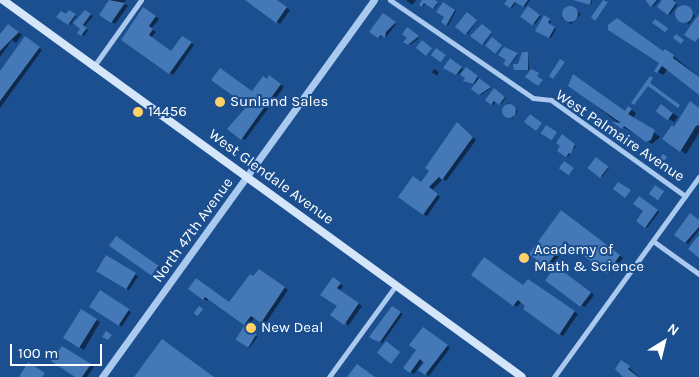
<!DOCTYPE html>
<style>
body{margin:0}
#map{position:relative;width:699px;height:377px;overflow:hidden;background:#1b4f8f;font-family:Karla,sans-serif}
div>[style]{position:absolute}
.shadow>*{inset:0;background:#0007;transform-origin:0 0}
.building>*{inset:0;background:#4478b7;transform-origin:0 0}
.round{border-radius:50%}
.minor>*{height:5px;margin:-2.5px;padding:0 2.5px;transform-origin:2.5px;border-radius:2.5px;background:#a9c9ee}
.tertiary>*{height:7px;margin:-3.5px;padding:0 3.5px;transform-origin:3.5px;border-radius:3.5px;background:#a9c9ee}
.secondary>*{height:8px;margin:-4px;padding:0 4px;transform-origin:4px;border-radius:4px;background:#d6e6fa}
.dots>*{width:14px;height:14px;translate:-50% -50%;box-sizing:border-box;border:2px solid #1b4f8f;border-radius:50%}
span{translate:-50% -50%;white-space:nowrap;text-align:center;line-height:1.15;-webkit-text-stroke:4px #1b4f8f;paint-order:stroke}
.poi-label{font-size:15px;color:#fff}
.left{translate:0 -50%;text-align:left}
.street-label{font-size:15px;color:#fff}
.north{position:absolute;left:639px;top:317px;width:50px;height:50px;-webkit-text-stroke:4px #1b4f8f;paint-order:stroke;rotate:36deg;font-size:14px;font-weight:700;line-height:20px;text-align:center;color:#fff}
.north::after{content:'';display:block;margin:auto;width:18px;height:22px;background:#fff;clip-path:polygon(50% 0,100% 100%,50% 72%,0 100%)}
.scale{position:absolute;left:10px;top:344px;width:92px;height:22px;box-sizing:border-box;border:2px solid #fff;border-top:0;padding-left:6px;font-size:15px;line-height:18px;white-space:nowrap;color:#fff;-webkit-text-stroke:4px #1b4f8f;paint-order:stroke}
</style>
<div id="map">
<div class="shadow">
<i style="clip-path:polygon(111px 0,126px 0,124px 3px,128px 6px,115px 24px,101px 14px)"></i>
<i style="clip-path:polygon(247px 0,276px 0,290px 10px,280px 24px)"></i>
<i style="clip-path:polygon(406px 0,416px 0,412px 5px)"></i>
<i style="clip-path:polygon(424px 0,433px 0,438px 4px,434px 9px,426px 3px,423px 7px,420px 5px)"></i>
<i style="clip-path:polygon(509px 0,530px 0,525px 7px,517px 1px,512px 8px,506px 4px)"></i>
<i style="clip-path:polygon(575px 0,592px 0,591px 5px)"></i>
<i style="clip-path:polygon(645px 0,659px 0,653px 7px)"></i>
<i style="clip-path:polygon(664px 0,675px 0,673px 3px,677px 5px,670px 15px,659px 7px)"></i>
<i style="clip-path:polygon(444px 3px,456px 11px,448px 26px,442px 22px,446px 17px)"></i>
<i style="clip-path:polygon(683px 5px,695px 16px,689px 24px,676px 15px)"></i>
<i style="clip-path:polygon(569px 6px,581px 14px,571px 24px,562px 18px)"></i>
<i style="clip-path:polygon(528px 8px,541px 16px,535px 24px,524px 17px)"></i>
<i style="clip-path:polygon(147px 10px,159px 19px,151px 29px,156px 32px,151px 38px,172px 52px,186px 39px,194px 45px,173px 75px,123px 40px)"></i>
<i style="clip-path:polygon(70px 11px,76px 16px,70px 25px,58px 16px,66px 16px)"></i>
<i style="clip-path:polygon(86px 12px,93px 16px,84px 27px,88px 30px,84px 36px,79px 32px)"></i>
<i style="left:467px;top:14px;width:12px;height:16px;rotate:35deg"></i>
<i style="clip-path:polygon(384px 15px,396px 24px,386px 37px,382px 35px,380px 38px,371px 32px)"></i>
<i style="clip-path:polygon(544px 17px,551px 21px,548px 25px,556px 29px,551px 38px,537px 31px)"></i>
<i style="clip-path:polygon(483px 26px,492px 33px,484px 44px,472px 36px)"></i>
<i style="clip-path:polygon(12px 27px,22px 35px,16px 43px,12px 40px,0 57px,0 36px)"></i>
<i style="clip-path:polygon(407px 29px,419px 38px,410px 45px,405px 42px,408px 37px)"></i>
<i style="clip-path:polygon(29px 40px,42px 50px,0 108px,0 73px)"></i>
<i style="clip-path:polygon(505px 48px,518px 55px,509px 66px,505px 63px,508px 60px)"></i>
<i style="clip-path:polygon(528px 53px,529px 70px,515px 70px,519px 65px)"></i>
<i style="clip-path:polygon(672px 55px,699px 77px,699px 93px,668px 69px,663px 75px,655px 70px)"></i>
<i style="clip-path:polygon(451px 60px,463px 69px,458px 75px,445px 68px)"></i>
<i style="left:434px;top:69px;width:6px;height:4px;rotate:31deg"></i>
<i style="clip-path:polygon(466px 69px,479px 78px,491px 88px,481px 95px,473px 89px,476px 84px,469px 83px,462px 75px)"></i>
<i style="clip-path:polygon(273px 79px,284px 87px,245px 140px,229px 129px,249px 105px,253px 92px)"></i>
<i style="clip-path:polygon(570px 85px,625px 112px,629px 108px,636px 113px,633px 118px,660px 137px,652px 144px,623px 127px)"></i>
<i style="clip-path:polygon(495px 89px,506px 98px,501px 104px,496px 101px,493px 105px,487px 100px)"></i>
<i style="clip-path:polygon(508px 103px,518px 111px,512px 119px,503px 110px)"></i>
<i style="clip-path:polygon(667px 108px,678px 117px,674px 122px,669px 119px)"></i>
<i style="clip-path:polygon(699px 108px,699px 133px,686px 154px,664px 139px)"></i>
<i style="clip-path:polygon(461px 126px,476px 140px,446px 181px,443px 179px,432px 190px,440px 197px,427px 216px,423px 214px,422px 183px)"></i>
<i style="clip-path:polygon(562px 136px,576px 146px,568px 157px,559px 150px)"></i>
<i style="left:597px;top:159px;width:15px;height:11px;rotate:37deg"></i>
<i style="clip-path:polygon(639px 198px,659px 212px,647px 228px,637px 221px,645px 211px)"></i>
<i style="clip-path:polygon(564px 214px,623px 258px,611px 274px,569px 243px,550px 268px,530px 254px)"></i>
<i style="clip-path:polygon(699px 221px,699px 230px,688px 244px,676px 235px)"></i>
<i style="clip-path:polygon(119px 240px,162px 269px,157px 276px,110px 246px)"></i>
<i style="left:107px;top:256px;width:37px;height:17px;rotate:33deg"></i>
<i style="clip-path:polygon(559px 269px,594px 295px,585px 307px,581px 305px)"></i>
<i style="clip-path:polygon(263px 272px,288px 290px,265px 324px,255px 317px,248px 326px,209px 298px,207px 301px,190px 289px,230px 304px)"></i>
<i style="clip-path:polygon(472px 275px,524px 286px,531px 282px,578px 314px,563px 336px,524px 308px,527px 305px,521px 302px,517px 307px)"></i>
<i style="clip-path:polygon(333px 279px,343px 286px,340px 290px,362px 306px,348px 326px,338px 306px)"></i>
<i style="left:100px;top:292px;width:37px;height:17px;rotate:33deg"></i>
<i style="left:393px;top:307px;width:12px;height:36px;rotate:35deg"></i>
<i style="left:81px;top:311px;width:22px;height:32px;rotate:30deg"></i>
<i style="left:245px;top:327px;width:16px;height:14px;rotate:38deg"></i>
<i style="clip-path:polygon(426px 330px,450px 348px,429px 376px,420px 370px,426px 362px,423px 361px,414px 374px,410px 372px)"></i>
<i style="clip-path:polygon(62px 347px,94px 367px,87px 377px,77px 377px)"></i>
<i style="clip-path:polygon(625px 364px,639px 377px,624px 377px)"></i>
</div>
<div class="building">
<i style="clip-path:polygon(109px 0,125px 3px,111px 23px,99px 15px)"></i>
<i style="clip-path:polygon(245px 0,277px 0,287px 7px,276px 23px)"></i>
<i style="clip-path:polygon(422px 0,435px 0,438px 2px,433px 9px,424px 3px,422px 7px,419px 5px)"></i>
<i style="clip-path:polygon(507px 0,528px 0,523px 7px,515px 2px,510px 8px,504px 4px)"></i>
<i style="clip-path:polygon(573px 0,591px 0,590px 5px)"></i>
<i style="clip-path:polygon(603px 0,608px 2px,595px 21px,591px 17px)"></i>
<i style="clip-path:polygon(645px 0,657px 0,651px 7px)"></i>
<i style="clip-path:polygon(662px 0,673px 0,676px 3px,668px 15px,657px 7px)"></i>
<i style="clip-path:polygon(443px 2px,455px 10px,446px 26px,441px 22px,444px 17px,436px 12px)"></i>
<i class="round" style="left:675px;top:5px;width:18px;height:18px"></i>
<i class="round" style="left:562px;top:6px;width:16px;height:16px"></i>
<i style="left:528px;top:6px;width:15px;height:13px;rotate:37deg"></i>
<i style="clip-path:polygon(143px 7px,156px 16px,149px 26px,153px 29px,149px 35px,171px 51px,182px 36px,192px 42px,169px 74px,121px 40px)"></i>
<i style="clip-path:polygon(69px 10px,76px 14px,68px 25px,56px 17px,61px 11px,66px 14px)"></i>
<i style="clip-path:polygon(85px 10px,91px 14px,83px 25px,87px 28px,81px 36px,77px 33px,80px 29px,73px 23px)"></i>
<i style="left:467px;top:12px;width:13px;height:19px;rotate:39deg"></i>
<i style="clip-path:polygon(383px 13px,396px 22px,386px 32px,385px 38px,381px 35px,378px 38px,369px 32px)"></i>
<i style="clip-path:polygon(699px 14px,699px 37px,695px 42px,684px 35px)"></i>
<i style="clip-path:polygon(544px 15px,550px 19px,548px 23px,555px 27px,549px 38px,535px 31px)"></i>
<i style="clip-path:polygon(617px 18px,663px 51px,665px 49px,674px 55px,673px 58px,699px 77px,699px 95px,662px 66px,657px 73px,654px 71px,659px 63px,608px 30px,608px 25px)"></i>
<i style="left:655px;top:19px;width:16px;height:5px;rotate:35deg"></i>
<i style="clip-path:polygon(8px 24px,19px 32px,0 51px,0 34px)"></i>
<i style="clip-path:polygon(482px 24px,492px 32px,482px 45px,470px 36px)"></i>
<i style="clip-path:polygon(407px 27px,419px 36px,408px 45px,403px 42px,407px 38px,402px 34px)"></i>
<i style="left:676px;top:34px;width:10px;height:5px;rotate:37deg"></i>
<i style="clip-path:polygon(25px 36px,40px 47px,0 101px,0 71px)"></i>
<i style="left:492px;top:37px;width:13px;height:11px;rotate:39deg"></i>
<i style="left:422px;top:40px;width:13px;height:10px;rotate:39deg"></i>
<i style="clip-path:polygon(504px 47px,518px 53px,508px 67px,503px 64px,506px 60px,498px 55px)"></i>
<i style="left:436px;top:48px;width:12px;height:9px;rotate:35deg"></i>
<i style="clip-path:polygon(522px 52px,528px 52px,528px 70px,514px 70px,513px 64px,518px 64px)"></i>
<i style="clip-path:polygon(450px 58px,462px 67px,456px 75px,443px 68px)"></i>
<i style="clip-path:polygon(560px 59px,565px 62px,553px 79px,549px 76px)"></i>
<i style="clip-path:polygon(466px 67px,478px 76px,473px 84px,463px 81px,465px 78px,460px 75px)"></i>
<i style="clip-path:polygon(220px 68px,252px 91px,263px 76px,267px 79px,269px 75px,281px 84px,241px 140px,227px 129px,247px 106px,211px 80px)"></i>
<i style="clip-path:polygon(531px 69px,539px 73px,537px 76px,543px 80px,538px 86px,525px 77px)"></i>
<i style="clip-path:polygon(573px 74px,625px 111px,628px 106px,632px 109px,628px 114px,655px 130px,651px 140px,646px 142px,624px 126px,622px 129px,612px 122px,621px 123px,568px 86px)"></i>
<i style="clip-path:polygon(650px 76px,653px 78px,650px 83px,680px 105px,678px 108px,648px 86px,634px 105px,631px 103px)"></i>
<i style="clip-path:polygon(479px 78px,491px 87px,479px 95px,471px 89px)"></i>
<i style="clip-path:polygon(494px 88px,505px 97px,499px 105px,494px 101px,491px 105px,485px 100px)"></i>
<i style="clip-path:polygon(690px 101px,699px 108px,699px 125px,696px 126px,680px 152px,662px 139px,672px 125px,674px 127px)"></i>
<i style="left:661px;top:104px;width:15px;height:9px;rotate:37deg"></i>
<i class="round" style="left:502px;top:104px;width:14px;height:14px"></i>
<i style="left:530px;top:114px;width:15px;height:10px;rotate:37deg"></i>
<i style="clip-path:polygon(457px 122px,473px 137px,442px 180px,439px 177px,429px 187px,438px 194px,423px 215px,398px 197px,413px 176px,421px 182px,429px 171px,425px 168px)"></i>
<i style="left:546px;top:125px;width:13px;height:10px;rotate:32deg"></i>
<i style="clip-path:polygon(562px 134px,575px 144px,571px 154px,569px 153px,566px 157px,557px 151px,560px 146px,556px 143px)"></i>
<i style="left:663px;top:154px;width:5px;height:9px;rotate:37deg"></i>
<i style="left:596px;top:157px;width:16px;height:14px;rotate:38deg"></i>
<i style="left:564px;top:161px;width:12px;height:9px;rotate:35deg"></i>
<i style="clip-path:polygon(618px 182px,631px 190px,625px 198px,613px 189px)"></i>
<i style="left:655px;top:185px;width:11px;height:11px;rotate:34deg"></i>
<i style="clip-path:polygon(639px 196px,658px 210px,645px 228px,636px 221px,643px 211px,633px 204px)"></i>
<i style="clip-path:polygon(561px 210px,620px 255px,607px 274px,565px 241px,546px 267px,529px 254px)"></i>
<i style="clip-path:polygon(690px 213px,699px 220px,699px 227px,685px 243px,674px 235px)"></i>
<i style="left:116px;top:236px;width:52px;height:12px;rotate:35deg"></i>
<i style="clip-path:polygon(698px 236px,699px 237px,699px 258px,688px 249px)"></i>
<i style="left:106px;top:255px;width:35px;height:19px;rotate:31deg"></i>
<i style="clip-path:polygon(484px 257px,523px 285px,528px 279px,575px 311px,559px 335px,523px 309px,525px 306px,518px 300px,513px 306px,471px 275px)"></i>
<i style="left:556px;top:266px;width:44px;height:18px;rotate:37deg"></i>
<i style="clip-path:polygon(259px 269px,285px 287px,261px 323px,251px 316px,244px 325px,205px 297px,203px 300px,188px 289px,196px 278px,229px 302px,250px 274px,253px 276px)"></i>
<i style="clip-path:polygon(333px 277px,341px 283px,337px 288px,359px 303px,344px 325px,330px 315px,337px 306px,320px 295px)"></i>
<i style="left:100px;top:290px;width:35px;height:20px;rotate:33deg"></i>
<i style="left:199px;top:306px;width:5px;height:9px;rotate:37deg"></i>
<i style="clip-path:polygon(392px 306px,401px 312px,380px 342px,374px 340px,369px 337px)"></i>
<i style="left:81px;top:309px;width:19px;height:34px;rotate:32deg"></i>
<i style="left:244px;top:326px;width:15px;height:16px;rotate:32deg"></i>
<i style="clip-path:polygon(423px 327px,448px 345px,425px 375px,418px 370px,424px 363px,420px 359px,410px 373px,403px 368px,416px 350px,409px 345px)"></i>
<i style="clip-path:polygon(106px 331px,112px 335px,108px 340px,102px 337px)"></i>
<i style="clip-path:polygon(162px 339px,214px 377px,134px 377px)"></i>
<i style="left:386px;top:341px;width:18px;height:15px;rotate:38deg"></i>
<i style="clip-path:polygon(62px 346px,91px 364px,82px 377px,75px 377px,51px 361px)"></i>
<i style="clip-path:polygon(621px 360px,630px 366px,628px 369px,638px 377px,623px 377px,615px 369px)"></i>
<i style="clip-path:polygon(28px 362px,45px 373px,42px 377px,19px 377px)"></i>
<i style="clip-path:polygon(357px 364px,375px 377px,347px 377px)"></i>
</div>
<div class="minor">
<i style="left:390px;top:0;width:173px;rotate:34.4deg"></i>
<i style="left:533px;top:98px;width:18px;rotate:6deg"></i>
<i style="left:551px;top:100px;width:165px;rotate:35.6deg"></i>
<i style="left:94px;top:66px;width:81px;rotate:-54.5deg"></i>
<i style="left:653px;top:241px;width:57px;rotate:35.7deg"></i>
<i style="left:329px;top:377px;width:114px;rotate:-53.9deg"></i>
<i style="left:554px;top:377px;width:247px;rotate:-54.1deg"></i>
</div>
<div class="tertiary">
<i style="left:102px;top:377px;width:465px;rotate:-54.2deg"></i>
</div>
<div class="secondary">
<i style="left:3px;top:0;width:641px;rotate:35.99deg"></i>
</div>
<div class="dots">
<i style="left:220px;top:102px;background:#ffd166"></i>
<i style="left:138px;top:112px;background:#ffd166"></i>
<i style="left:524px;top:258px;background:#ffd166"></i>
<i style="left:251px;top:328px;background:#ffd166"></i>
</div>
<div class="poi-label">
<span class="left" style="left:230px;top:102px">Sunland Sales</span>
<span class="left" style="left:148px;top:112px">14456</span>
<span class="left" style="left:534px;top:258px">Academy of<br>Math &amp; Science</span>
<span class="left" style="left:261px;top:328px">New Deal</span>
</div>
<div class="street-label">
<span style="left:620px;top:136px;rotate:34deg">West Palmaire Avenue</span>
<span style="left:271px;top:177px;rotate:36deg">West Glendale Avenue</span>
<span style="left:193px;top:230px;rotate:-54deg">North 47th Avenue</span>
</div>
<div class="north">N</div>
<div class="scale">100 m</div>
</div>
